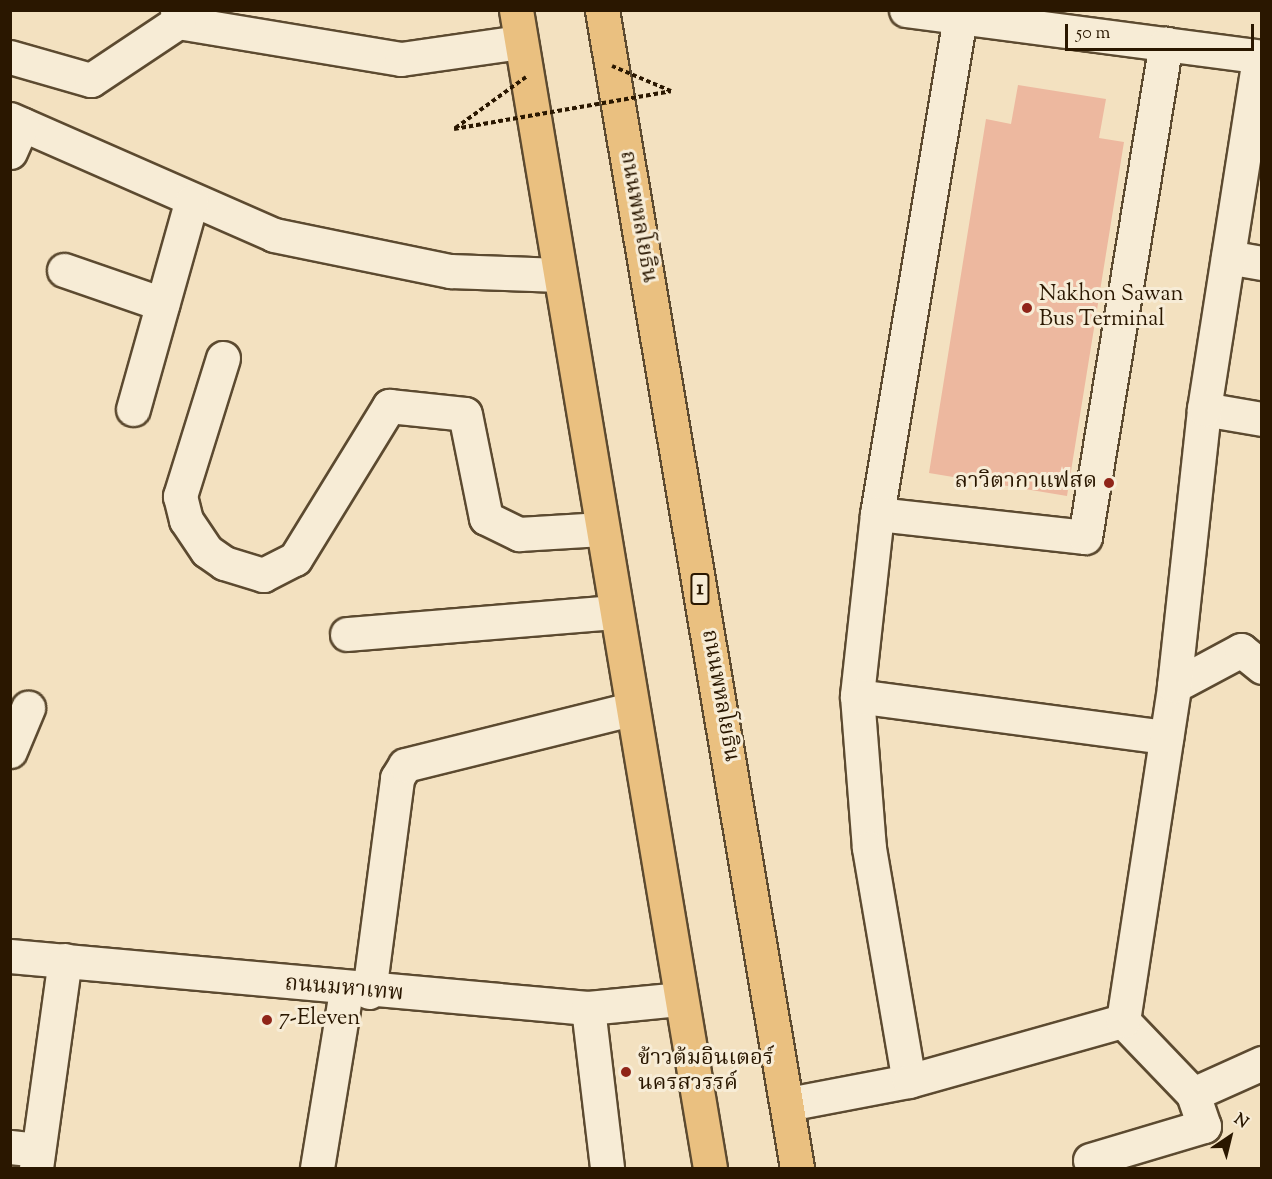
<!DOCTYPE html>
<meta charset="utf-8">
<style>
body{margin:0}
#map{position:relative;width:1272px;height:1179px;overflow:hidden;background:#f3e1c0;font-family:"Sorts Mill Goudy","Noto Serif Thai",serif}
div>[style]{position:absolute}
.building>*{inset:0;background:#edb89f}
.roads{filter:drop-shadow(2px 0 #5c4a30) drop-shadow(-2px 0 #5c4a30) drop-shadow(0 2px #5c4a30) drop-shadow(0 -2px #5c4a30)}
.minor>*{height:33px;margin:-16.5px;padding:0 16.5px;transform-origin:16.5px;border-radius:16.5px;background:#f7ecd6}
.major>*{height:33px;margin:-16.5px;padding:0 16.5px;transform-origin:16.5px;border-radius:16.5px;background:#eac080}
.path-bridge>*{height:4px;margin-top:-2px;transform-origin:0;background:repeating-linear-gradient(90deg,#2a1700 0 4.5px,transparent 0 7.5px)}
.dots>*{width:16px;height:16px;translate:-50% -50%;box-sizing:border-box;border:3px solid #f7ecd6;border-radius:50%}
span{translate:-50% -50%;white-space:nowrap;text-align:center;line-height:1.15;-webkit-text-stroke:6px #f7ecd6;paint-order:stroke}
.shield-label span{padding:2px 4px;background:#f7ecd6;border:2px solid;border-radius:4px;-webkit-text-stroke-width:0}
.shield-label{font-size:21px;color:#2a1700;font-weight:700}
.street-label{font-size:22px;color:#2a1700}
.poi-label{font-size:22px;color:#2a1700}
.left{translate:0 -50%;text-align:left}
.right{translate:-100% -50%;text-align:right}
.frame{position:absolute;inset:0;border:12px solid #2a1700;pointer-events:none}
.north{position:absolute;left:1200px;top:1107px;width:60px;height:60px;-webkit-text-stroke:4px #f7ecd6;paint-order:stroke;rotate:35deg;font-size:16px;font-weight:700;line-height:24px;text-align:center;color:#2a1700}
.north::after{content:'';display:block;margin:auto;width:21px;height:27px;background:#2a1700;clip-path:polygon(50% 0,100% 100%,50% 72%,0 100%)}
.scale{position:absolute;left:1065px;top:24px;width:189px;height:27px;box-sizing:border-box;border:3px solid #2a1700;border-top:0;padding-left:8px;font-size:18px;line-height:21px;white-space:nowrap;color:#2a1700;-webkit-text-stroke:4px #f7ecd6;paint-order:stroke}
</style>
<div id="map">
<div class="building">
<i style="clip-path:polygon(1018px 85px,1106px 99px,1099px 138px,1124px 142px,1067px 496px,929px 473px,986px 119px,1011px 124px)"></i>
</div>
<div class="roads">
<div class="minor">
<i style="left:177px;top:10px;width:12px;rotate:85deg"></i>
<i style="left:178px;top:22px;width:226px;rotate:9.4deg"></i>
<i style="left:401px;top:59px;width:121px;rotate:-8.1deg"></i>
<i style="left:906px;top:10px;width:359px;rotate:7.5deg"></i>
<i style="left:960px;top:17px;width:504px;rotate:99.48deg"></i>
<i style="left:877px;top:514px;width:209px;rotate:6.3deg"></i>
<i style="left:1085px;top:537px;width:500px;rotate:-80.7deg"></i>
<i style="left:10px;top:57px;width:84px;rotate:15.9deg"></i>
<i style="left:91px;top:80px;width:105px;rotate:-33.7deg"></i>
<i style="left:10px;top:119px;width:288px;rotate:23.7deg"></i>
<i style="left:274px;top:235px;width:180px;rotate:11.6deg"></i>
<i style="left:450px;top:271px;width:110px;rotate:2.1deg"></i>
<i style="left:10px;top:152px;width:30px;rotate:-66deg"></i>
<i style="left:1228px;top:257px;width:35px;rotate:10deg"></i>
<i style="left:64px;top:270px;width:104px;rotate:19.1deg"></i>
<i style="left:223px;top:358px;width:145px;rotate:107.3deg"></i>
<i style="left:180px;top:496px;width:25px;rotate:76deg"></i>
<i style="left:186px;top:520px;width:37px;rotate:56deg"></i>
<i style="left:207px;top:551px;width:21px;rotate:35deg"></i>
<i style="left:224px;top:563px;width:41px;rotate:17.1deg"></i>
<i style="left:263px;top:575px;width:36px;rotate:-27deg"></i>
<i style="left:295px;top:559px;width:180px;rotate:-58.4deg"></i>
<i style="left:389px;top:406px;width:76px;rotate:6deg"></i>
<i style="left:465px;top:414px;width:106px;rotate:78.6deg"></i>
<i style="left:486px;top:518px;width:37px;rotate:26deg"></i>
<i style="left:519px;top:534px;width:83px;rotate:-3.4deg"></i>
<i style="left:133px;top:409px;width:215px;rotate:-74.3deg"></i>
<i style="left:1204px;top:409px;width:59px;rotate:9.8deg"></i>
<i style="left:877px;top:514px;width:183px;rotate:96.3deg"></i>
<i style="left:857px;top:696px;width:152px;rotate:85.5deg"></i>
<i style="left:869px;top:848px;width:236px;rotate:80.3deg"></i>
<i style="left:347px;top:634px;width:270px;rotate:-4.7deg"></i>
<i style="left:1174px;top:686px;width:76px;rotate:-28.2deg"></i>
<i style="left:1241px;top:650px;width:27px;rotate:39deg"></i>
<i style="left:857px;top:696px;width:312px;rotate:7.6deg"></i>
<i style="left:10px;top:751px;width:47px;rotate:-67.3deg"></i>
<i style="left:10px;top:956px;width:580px;rotate:5.14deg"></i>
<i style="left:588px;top:1008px;width:91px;rotate:-5.6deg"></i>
<i style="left:369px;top:992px;width:216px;rotate:-82.5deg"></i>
<i style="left:397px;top:778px;width:15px;rotate:-58deg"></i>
<i style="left:405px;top:765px;width:234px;rotate:-13.9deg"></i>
<i style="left:588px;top:1008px;width:161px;rotate:83.2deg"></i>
<i style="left:1123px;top:1021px;width:101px;rotate:46.2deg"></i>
<i style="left:1193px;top:1094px;width:76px;rotate:-24.2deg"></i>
<i style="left:788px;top:1104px;width:123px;rotate:-10.8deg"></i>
<i style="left:909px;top:1081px;width:222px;rotate:-15.7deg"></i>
<i style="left:1123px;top:1021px;width:339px;rotate:-81.3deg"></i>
<i style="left:1174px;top:686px;width:279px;rotate:-83.8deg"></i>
<i style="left:1204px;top:409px;width:356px;rotate:-81.1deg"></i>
<i style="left:10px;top:1147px;width:28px;rotate:6deg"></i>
<i style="left:1090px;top:1160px;width:119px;rotate:-16.6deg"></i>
<i style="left:1204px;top:1126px;width:34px;rotate:-109deg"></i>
<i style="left:36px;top:1168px;width:210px;rotate:-82.1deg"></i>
<i style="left:317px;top:1168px;width:179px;rotate:-80.7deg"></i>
</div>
<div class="major">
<i style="left:516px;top:10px;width:1174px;rotate:80.49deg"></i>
<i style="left:602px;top:10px;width:1174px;rotate:80.44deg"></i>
</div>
</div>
<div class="path-bridge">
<i style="left:526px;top:77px;width:89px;rotate:144.2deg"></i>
<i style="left:454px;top:129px;width:220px;rotate:-9.9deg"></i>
<i style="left:671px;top:91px;width:64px;rotate:-157deg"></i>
</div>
<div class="dots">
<i style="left:1027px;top:308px;background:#8f2418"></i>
<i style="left:1109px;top:483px;background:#8f2418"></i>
<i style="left:267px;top:1020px;background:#8f2418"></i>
<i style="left:626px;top:1072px;background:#8f2418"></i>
</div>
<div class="shield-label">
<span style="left:700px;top:589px">1</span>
</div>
<div class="street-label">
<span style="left:637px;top:217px;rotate:80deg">ถนนพหลโยธิน</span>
<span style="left:719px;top:696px;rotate:80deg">ถนนพหลโยธิน</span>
<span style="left:344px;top:990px;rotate:5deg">ถนนมหาเทพ</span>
</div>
<div class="poi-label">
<span class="left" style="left:1039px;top:308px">Nakhon Sawan<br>Bus Terminal</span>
<span class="right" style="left:1097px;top:483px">ลาวิตากาแฟสด</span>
<span class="left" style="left:279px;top:1020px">7-Eleven</span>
<span class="left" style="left:638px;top:1072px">ข้าวต้มอินเตอร์<br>นครสวรรค์</span>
</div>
<div class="frame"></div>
<div class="north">N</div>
<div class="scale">50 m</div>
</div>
